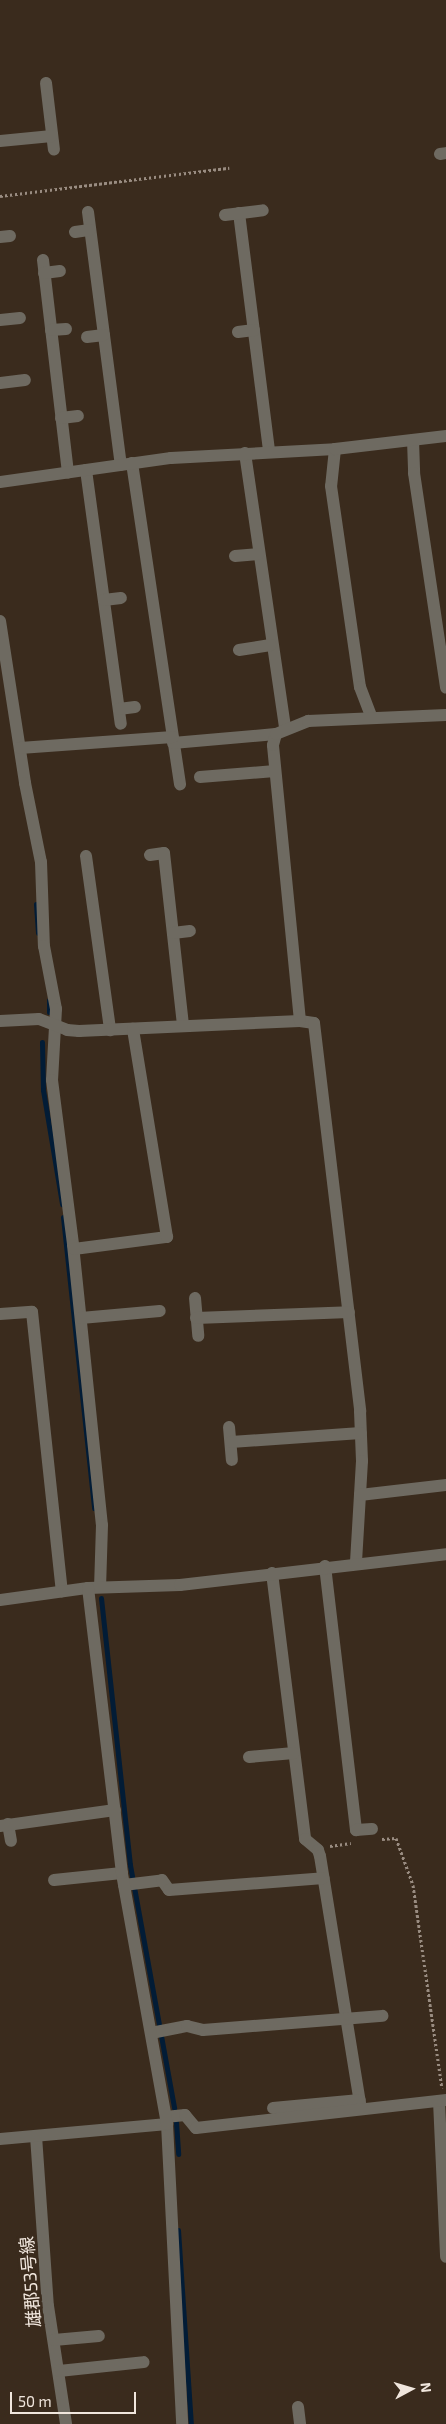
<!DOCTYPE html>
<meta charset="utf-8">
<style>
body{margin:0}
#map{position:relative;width:446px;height:2424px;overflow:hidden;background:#3a2b1d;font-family:"Exo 2","Noto Sans JP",sans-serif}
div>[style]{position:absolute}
.stream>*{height:5px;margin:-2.5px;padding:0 2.5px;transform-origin:2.5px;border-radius:2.5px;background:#021c36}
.path>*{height:3px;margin-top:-1.5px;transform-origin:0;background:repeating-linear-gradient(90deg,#998c81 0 2.5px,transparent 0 5px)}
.minor>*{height:12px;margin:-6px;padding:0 6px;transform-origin:6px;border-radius:6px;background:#6e6a61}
span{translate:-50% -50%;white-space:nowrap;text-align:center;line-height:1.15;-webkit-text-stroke:5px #3a2b1d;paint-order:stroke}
.street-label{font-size:18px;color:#f0e6dd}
.north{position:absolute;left:386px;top:2364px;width:50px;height:50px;-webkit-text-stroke:4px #3a2b1d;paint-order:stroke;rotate:84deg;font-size:14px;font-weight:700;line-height:20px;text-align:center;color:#f0e6dd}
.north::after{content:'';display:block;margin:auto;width:18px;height:22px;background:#f0e6dd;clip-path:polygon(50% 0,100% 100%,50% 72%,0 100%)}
.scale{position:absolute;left:10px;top:2392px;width:126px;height:22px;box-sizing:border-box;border:2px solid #f0e6dd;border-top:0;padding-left:6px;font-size:15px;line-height:18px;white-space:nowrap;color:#f0e6dd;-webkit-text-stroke:4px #3a2b1d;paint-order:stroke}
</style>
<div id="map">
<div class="stream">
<i style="left:36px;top:904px;width:29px;rotate:86deg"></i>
<i style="left:49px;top:1000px;width:12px;rotate:90deg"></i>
<i style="left:42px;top:1042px;width:48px;rotate:88.8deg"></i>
<i style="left:43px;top:1090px;width:116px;rotate:80.5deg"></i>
<i style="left:63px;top:1217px;width:293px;rotate:83.9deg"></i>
<i style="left:101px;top:1598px;width:269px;rotate:83.8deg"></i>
<i style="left:130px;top:1865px;width:247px;rotate:79.7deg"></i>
<i style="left:176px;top:2122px;width:32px;rotate:86deg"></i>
<i style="left:178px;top:2230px;width:194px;rotate:86.2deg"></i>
</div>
<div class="path">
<i style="left:0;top:196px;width:231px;rotate:-7deg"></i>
<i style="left:382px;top:1839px;width:14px;rotate:-4deg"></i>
<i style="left:396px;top:1838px;width:50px;rotate:70.1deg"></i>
<i style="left:413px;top:1885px;width:205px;rotate:81.9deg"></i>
<i style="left:330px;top:1846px;width:21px;rotate:-8deg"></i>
</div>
<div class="minor">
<i style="left:46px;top:83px;width:67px;rotate:83.2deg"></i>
<i style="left:0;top:141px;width:52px;rotate:-5.5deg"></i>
<i style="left:440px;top:154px;width:6px;rotate:-9deg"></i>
<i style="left:88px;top:212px;width:255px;rotate:82.6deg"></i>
<i style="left:239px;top:213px;width:241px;rotate:82.8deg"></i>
<i style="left:225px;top:215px;width:38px;rotate:-7deg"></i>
<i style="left:75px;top:232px;width:15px;rotate:-8deg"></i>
<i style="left:0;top:237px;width:10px;rotate:-6deg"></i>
<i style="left:43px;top:260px;width:214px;rotate:83.3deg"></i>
<i style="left:44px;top:273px;width:16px;rotate:-7deg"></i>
<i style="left:0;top:320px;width:20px;rotate:-6deg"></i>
<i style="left:51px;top:330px;width:15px;rotate:-4deg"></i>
<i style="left:238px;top:332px;width:16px;rotate:-7deg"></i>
<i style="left:87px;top:337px;width:17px;rotate:-7deg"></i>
<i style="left:0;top:383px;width:25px;rotate:-7deg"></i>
<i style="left:61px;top:418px;width:17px;rotate:-7deg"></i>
<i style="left:413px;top:440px;width:33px;rotate:88deg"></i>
<i style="left:414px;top:473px;width:217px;rotate:81.5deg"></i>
<i style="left:335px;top:449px;width:37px;rotate:96deg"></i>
<i style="left:331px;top:486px;width:203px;rotate:81.8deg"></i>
<i style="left:360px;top:687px;width:33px;rotate:69deg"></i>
<i style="left:245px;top:453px;width:277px;rotate:81.7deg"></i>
<i style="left:132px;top:463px;width:325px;rotate:81.5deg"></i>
<i style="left:86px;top:470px;width:256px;rotate:82.2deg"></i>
<i style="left:0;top:482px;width:173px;rotate:-8deg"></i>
<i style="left:171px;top:458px;width:164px;rotate:-3.1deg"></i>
<i style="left:335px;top:449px;width:112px;rotate:-6.7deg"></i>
<i style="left:235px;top:556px;width:23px;rotate:-5deg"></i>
<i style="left:104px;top:600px;width:17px;rotate:-7deg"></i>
<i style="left:0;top:621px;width:164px;rotate:81.2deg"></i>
<i style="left:25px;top:783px;width:81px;rotate:78.6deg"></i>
<i style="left:41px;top:862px;width:84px;rotate:88deg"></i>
<i style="left:44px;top:946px;width:64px;rotate:79.2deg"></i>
<i style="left:56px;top:1009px;width:71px;rotate:93.2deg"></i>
<i style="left:52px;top:1080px;width:166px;rotate:82.7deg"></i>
<i style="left:73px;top:1245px;width:281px;rotate:84.1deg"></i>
<i style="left:102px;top:1525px;width:62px;rotate:91.8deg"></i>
<i style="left:239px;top:650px;width:32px;rotate:-9deg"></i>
<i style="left:119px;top:709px;width:16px;rotate:-7deg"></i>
<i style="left:173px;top:743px;width:103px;rotate:-5deg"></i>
<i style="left:20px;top:748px;width:153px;rotate:-4.1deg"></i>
<i style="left:200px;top:777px;width:75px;rotate:-4.6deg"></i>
<i style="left:150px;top:855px;width:14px;rotate:-8deg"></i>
<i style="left:164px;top:853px;width:174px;rotate:83.7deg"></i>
<i style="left:86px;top:856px;width:176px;rotate:82.1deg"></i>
<i style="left:173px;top:933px;width:17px;rotate:-7deg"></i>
<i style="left:0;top:1021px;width:39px;rotate:-3deg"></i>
<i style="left:39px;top:1019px;width:30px;rotate:21deg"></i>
<i style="left:67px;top:1030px;width:12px;rotate:5deg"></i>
<i style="left:79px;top:1031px;width:221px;rotate:-2.6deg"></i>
<i style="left:300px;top:1021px;width:14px;rotate:8deg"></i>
<i style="left:314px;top:1023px;width:391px;rotate:83.2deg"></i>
<i style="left:360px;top:1411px;width:50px;rotate:87.7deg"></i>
<i style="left:362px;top:1461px;width:101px;rotate:93.4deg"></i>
<i style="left:300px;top:1021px;width:277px;rotate:-95.6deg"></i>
<i style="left:273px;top:745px;width:11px;rotate:-75deg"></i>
<i style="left:276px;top:734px;width:35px;rotate:-22deg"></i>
<i style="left:308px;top:721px;width:138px;rotate:-2.5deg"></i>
<i style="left:74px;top:1249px;width:94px;rotate:-7.4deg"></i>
<i style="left:167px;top:1237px;width:211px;rotate:-99.3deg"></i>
<i style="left:195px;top:1298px;width:38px;rotate:85deg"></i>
<i style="left:0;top:1314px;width:32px;rotate:-4deg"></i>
<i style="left:32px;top:1312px;width:281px;rotate:83.9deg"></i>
<i style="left:81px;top:1318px;width:79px;rotate:-5.1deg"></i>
<i style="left:196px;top:1318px;width:153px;rotate:-2.2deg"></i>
<i style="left:229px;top:1427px;width:33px;rotate:85deg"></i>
<i style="left:231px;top:1442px;width:130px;rotate:-4deg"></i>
<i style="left:360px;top:1495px;width:87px;rotate:-6.6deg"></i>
<i style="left:325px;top:1566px;width:266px;rotate:83.3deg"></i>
<i style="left:356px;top:1830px;width:16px;rotate:-4deg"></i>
<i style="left:272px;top:1573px;width:268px;rotate:82.9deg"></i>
<i style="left:305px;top:1839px;width:17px;rotate:40deg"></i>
<i style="left:318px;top:1850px;width:6px;rotate:72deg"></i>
<i style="left:320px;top:1856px;width:256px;rotate:80.8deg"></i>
<i style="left:0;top:1600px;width:89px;rotate:-7.8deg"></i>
<i style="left:88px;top:1588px;width:92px;rotate:-1.9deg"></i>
<i style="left:180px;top:1585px;width:268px;rotate:-6.6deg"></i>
<i style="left:249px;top:1757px;width:45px;rotate:-5.1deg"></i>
<i style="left:8px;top:1824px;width:17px;rotate:80deg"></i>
<i style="left:0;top:1826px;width:116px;rotate:-7.9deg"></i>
<i style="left:54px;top:1880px;width:68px;rotate:-5.9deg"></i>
<i style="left:124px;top:1885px;width:38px;rotate:-7deg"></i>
<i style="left:162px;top:1880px;width:12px;rotate:55deg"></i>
<i style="left:169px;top:1890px;width:155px;rotate:-4.4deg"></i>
<i style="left:151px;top:2033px;width:37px;rotate:-11deg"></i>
<i style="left:187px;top:2026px;width:16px;rotate:14deg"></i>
<i style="left:203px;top:2030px;width:180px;rotate:-4.5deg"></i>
<i style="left:439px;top:2101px;width:156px;rotate:87.4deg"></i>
<i style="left:273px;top:2108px;width:87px;rotate:-5.3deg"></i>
<i style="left:166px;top:2117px;width:19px;rotate:-6deg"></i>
<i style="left:185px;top:2115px;width:17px;rotate:50deg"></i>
<i style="left:196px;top:2128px;width:252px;rotate:-6.4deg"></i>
<i style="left:167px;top:2124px;width:300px;rotate:87.1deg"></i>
<i style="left:36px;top:2136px;width:170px;rotate:86deg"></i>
<i style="left:48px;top:2306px;width:119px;rotate:81.3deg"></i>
<i style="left:0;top:2139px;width:168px;rotate:-5.1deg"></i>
<i style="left:167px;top:2124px;width:255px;rotate:-100.2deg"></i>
<i style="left:122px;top:1873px;width:287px;rotate:-96.8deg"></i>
<i style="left:54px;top:2340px;width:45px;rotate:-5.1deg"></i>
<i style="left:59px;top:2371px;width:85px;rotate:-6deg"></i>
<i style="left:298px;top:2407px;width:17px;rotate:83deg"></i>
</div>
<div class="street-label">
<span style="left:30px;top:2282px;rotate:-95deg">雄郡53号線</span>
</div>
<div class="north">N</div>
<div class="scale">50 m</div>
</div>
